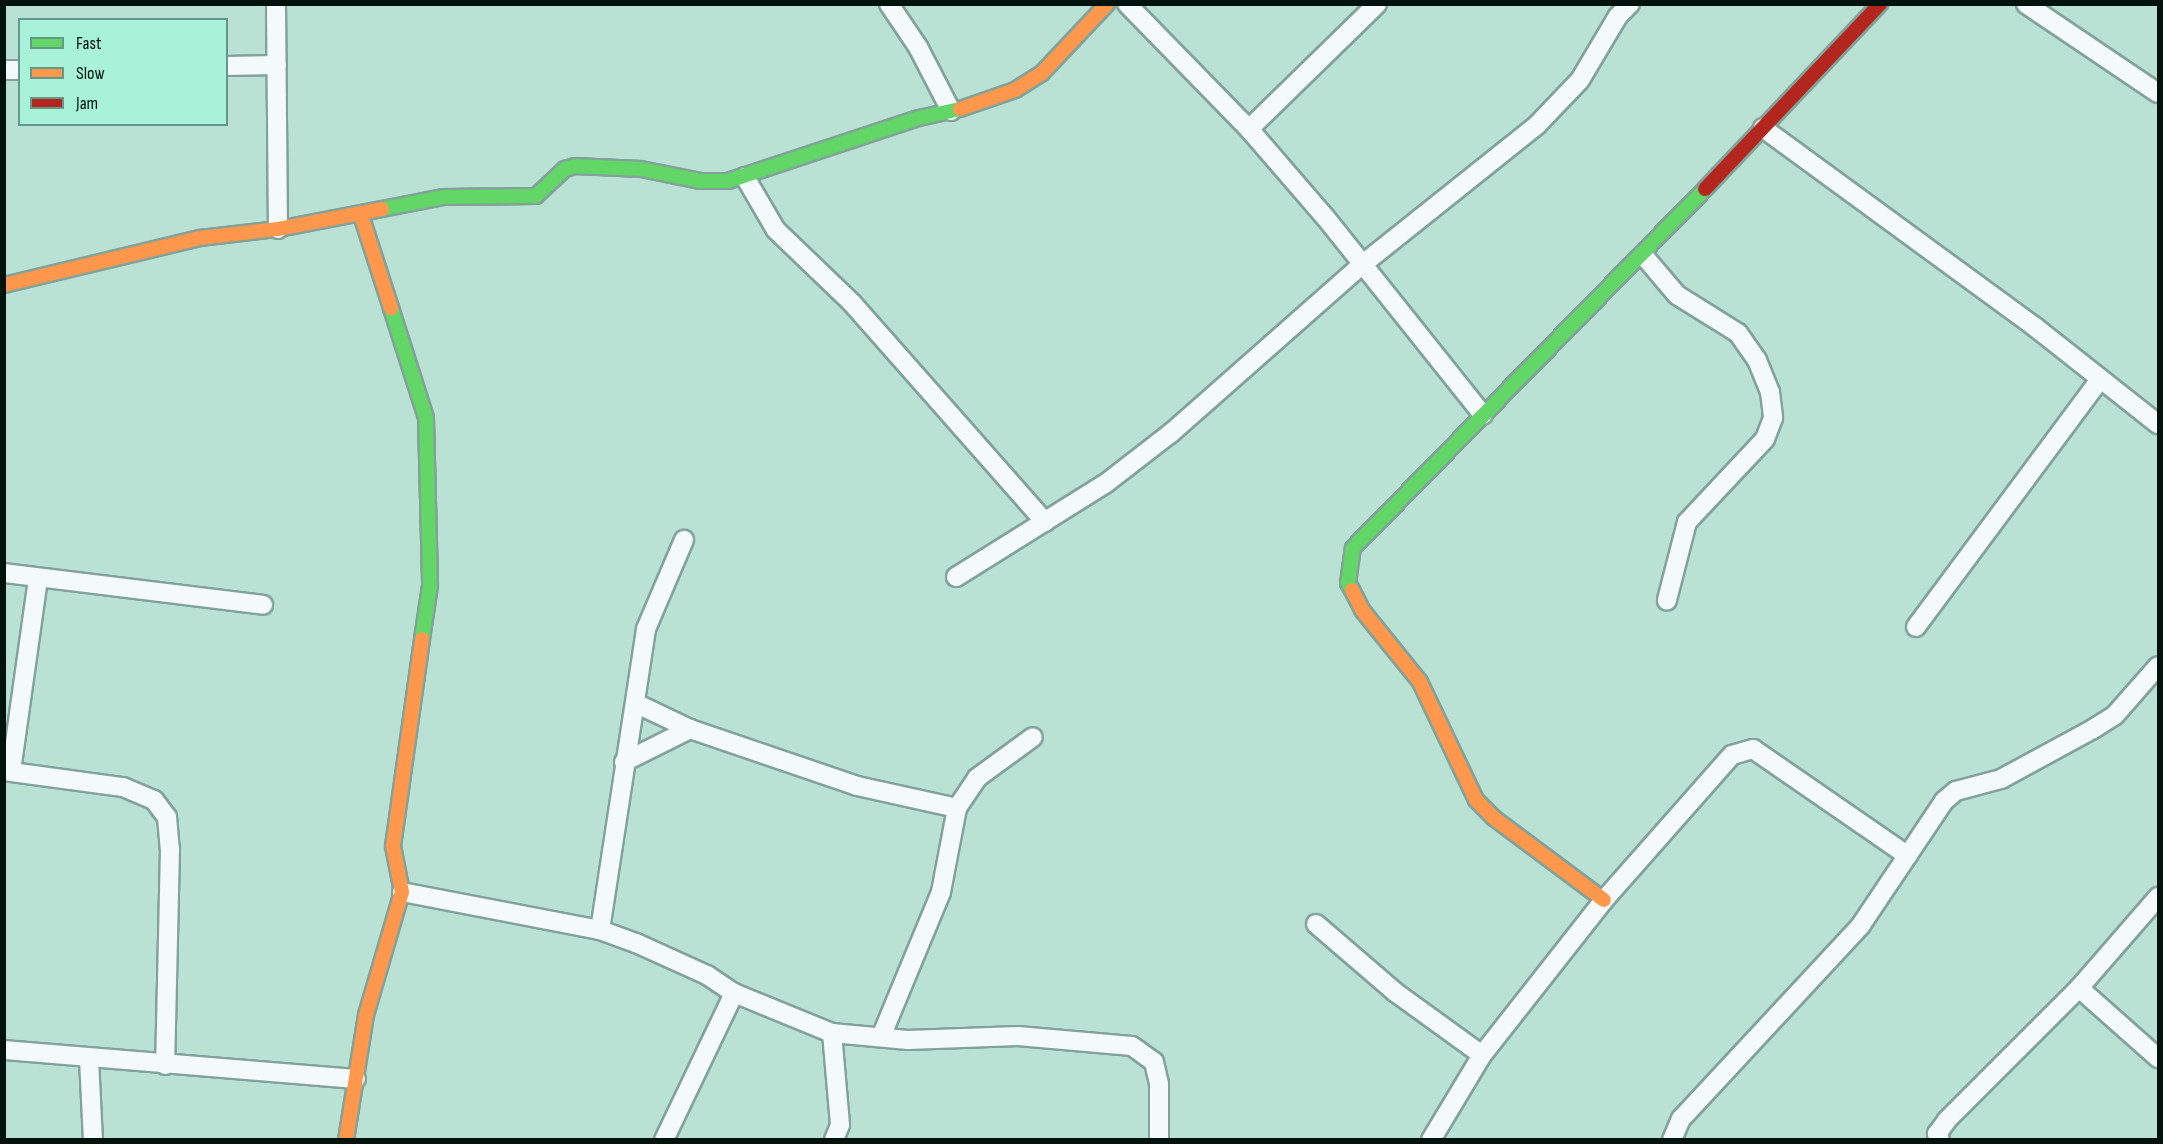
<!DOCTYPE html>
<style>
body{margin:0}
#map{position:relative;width:2163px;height:1144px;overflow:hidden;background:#b9e1d4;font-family:"Sofia Sans Condensed",sans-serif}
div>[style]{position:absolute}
.roads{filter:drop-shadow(2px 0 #82a299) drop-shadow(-2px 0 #82a299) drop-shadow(0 2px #82a299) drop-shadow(0 -2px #82a299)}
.street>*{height:18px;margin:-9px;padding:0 9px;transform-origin:9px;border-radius:9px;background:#f4faf9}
.fast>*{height:14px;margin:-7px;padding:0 7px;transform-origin:7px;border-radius:7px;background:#63d668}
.slow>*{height:14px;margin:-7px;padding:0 7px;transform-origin:7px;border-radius:7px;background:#ff974d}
.jam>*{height:14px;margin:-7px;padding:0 7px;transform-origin:7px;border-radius:7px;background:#b3261e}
span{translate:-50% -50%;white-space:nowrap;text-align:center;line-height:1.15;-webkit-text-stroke:5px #a8f2da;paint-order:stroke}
.frame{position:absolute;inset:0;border:6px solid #00120c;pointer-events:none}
.legend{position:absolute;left:18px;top:18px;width:210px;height:108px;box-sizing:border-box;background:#a8f2da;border:2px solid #659888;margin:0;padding:8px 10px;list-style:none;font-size:18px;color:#00120c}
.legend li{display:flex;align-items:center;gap:12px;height:30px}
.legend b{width:30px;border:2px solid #659888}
</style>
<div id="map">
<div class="roads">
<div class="street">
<i style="left:276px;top:4px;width:225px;rotate:89.5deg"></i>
<i style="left:889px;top:4px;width:52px;rotate:56deg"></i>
<i style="left:918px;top:47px;width:72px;rotate:62.7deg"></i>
<i style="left:1127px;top:4px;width:175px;rotate:45.7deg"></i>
<i style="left:1249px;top:129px;width:116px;rotate:49.2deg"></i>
<i style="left:1325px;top:217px;width:253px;rotate:51.4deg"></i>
<i style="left:2026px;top:4px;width:159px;rotate:34deg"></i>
<i style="left:226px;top:66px;width:51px;rotate:-1.1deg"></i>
<i style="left:4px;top:70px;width:16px"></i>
<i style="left:1763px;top:128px;width:337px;rotate:36.2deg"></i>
<i style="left:2035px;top:327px;width:157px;rotate:38.3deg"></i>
<i style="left:1249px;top:129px;width:179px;rotate:-44.3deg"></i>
<i style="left:745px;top:177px;width:61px;rotate:59.7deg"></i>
<i style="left:776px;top:230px;width:105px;rotate:43.8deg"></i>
<i style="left:852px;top:303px;width:292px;rotate:48.6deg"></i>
<i style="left:1643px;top:255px;width:52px;rotate:49.6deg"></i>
<i style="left:1677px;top:295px;width:72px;rotate:31.9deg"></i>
<i style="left:1738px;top:333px;width:33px;rotate:55deg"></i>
<i style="left:1757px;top:360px;width:35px;rotate:68deg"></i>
<i style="left:1770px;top:392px;width:26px;rotate:83deg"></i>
<i style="left:1773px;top:418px;width:22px;rotate:111deg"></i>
<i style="left:1765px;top:439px;width:114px;rotate:133.2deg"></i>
<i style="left:1687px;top:522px;width:81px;rotate:104.4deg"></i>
<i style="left:4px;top:573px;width:261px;rotate:7deg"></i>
<i style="left:956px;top:577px;width:176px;rotate:-32deg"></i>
<i style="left:1105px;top:484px;width:83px;rotate:-37.7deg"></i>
<i style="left:1171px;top:433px;width:256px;rotate:-41.4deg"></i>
<i style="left:1363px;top:264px;width:223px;rotate:-38.6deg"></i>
<i style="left:1537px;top:125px;width:62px;rotate:-46.3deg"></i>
<i style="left:1580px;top:80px;width:74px;rotate:-59.3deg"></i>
<i style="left:1618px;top:16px;width:17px;rotate:-45deg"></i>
<i style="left:1916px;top:627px;width:307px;rotate:-53.4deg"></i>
<i style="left:635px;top:703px;width:61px;rotate:25.3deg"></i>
<i style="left:690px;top:729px;width:176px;rotate:18.8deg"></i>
<i style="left:857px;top:786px;width:102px;rotate:12.4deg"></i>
<i style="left:624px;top:762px;width:74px;rotate:-26.6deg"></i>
<i style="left:4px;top:771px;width:120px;rotate:7.7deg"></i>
<i style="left:123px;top:787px;width:34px;rotate:23deg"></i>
<i style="left:154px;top:800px;width:21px;rotate:53deg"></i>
<i style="left:167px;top:817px;width:32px;rotate:85deg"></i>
<i style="left:170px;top:849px;width:216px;rotate:91.3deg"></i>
<i style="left:11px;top:771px;width:194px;rotate:-82deg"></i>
<i style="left:402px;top:892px;width:202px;rotate:10.9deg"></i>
<i style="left:600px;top:930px;width:38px;rotate:20deg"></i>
<i style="left:636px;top:943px;width:78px;rotate:24.3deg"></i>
<i style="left:707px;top:975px;width:32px;rotate:34deg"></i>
<i style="left:734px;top:993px;width:106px;rotate:22.2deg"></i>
<i style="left:832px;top:1033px;width:76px;rotate:5.3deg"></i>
<i style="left:908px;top:1040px;width:110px;rotate:-2.1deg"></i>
<i style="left:1018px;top:1036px;width:114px;rotate:5deg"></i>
<i style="left:1132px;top:1046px;width:27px;rotate:36deg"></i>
<i style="left:1154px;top:1062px;width:23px;rotate:77deg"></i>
<i style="left:1159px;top:1084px;width:56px;rotate:90deg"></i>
<i style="left:1316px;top:924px;width:104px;rotate:40.7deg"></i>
<i style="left:1395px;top:992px;width:107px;rotate:35.9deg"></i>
<i style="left:600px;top:930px;width:304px;rotate:-81.3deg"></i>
<i style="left:646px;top:629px;width:97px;rotate:-66.9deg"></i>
<i style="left:2079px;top:988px;width:106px;rotate:41.5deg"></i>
<i style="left:832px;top:1033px;width:92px;rotate:85deg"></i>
<i style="left:840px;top:1125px;width:16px;rotate:112deg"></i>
<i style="left:881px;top:1037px;width:157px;rotate:-67.5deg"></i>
<i style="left:941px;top:892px;width:86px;rotate:-79.2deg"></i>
<i style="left:957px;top:808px;width:36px;rotate:-56deg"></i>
<i style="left:977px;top:778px;width:69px;rotate:-36.2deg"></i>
<i style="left:4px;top:1050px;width:353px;rotate:4.7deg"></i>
<i style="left:89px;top:1059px;width:81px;rotate:87.2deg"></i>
<i style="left:664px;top:1140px;width:163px;rotate:-64.5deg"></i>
<i style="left:1431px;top:1140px;width:99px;rotate:-59deg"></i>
<i style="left:1482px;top:1055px;width:197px;rotate:-51.8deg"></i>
<i style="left:1604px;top:900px;width:193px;rotate:-48.6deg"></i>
<i style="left:1732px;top:755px;width:22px;rotate:-16deg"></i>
<i style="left:1753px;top:749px;width:188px;rotate:34.6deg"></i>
<i style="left:1672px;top:1140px;width:23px;rotate:-67deg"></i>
<i style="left:1681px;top:1119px;width:265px;rotate:-47.1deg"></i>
<i style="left:1861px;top:925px;width:149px;rotate:-56.2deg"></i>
<i style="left:1944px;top:801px;width:16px;rotate:-40deg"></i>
<i style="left:1956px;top:791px;width:47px;rotate:-14.9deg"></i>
<i style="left:2001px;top:779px;width:105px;rotate:-28.5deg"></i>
<i style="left:2093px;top:729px;width:26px;rotate:-32deg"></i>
<i style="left:2115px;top:715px;width:65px;rotate:-48.7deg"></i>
<i style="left:1940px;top:1140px;width:7px;rotate:-117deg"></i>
<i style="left:1937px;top:1134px;width:17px;rotate:-54deg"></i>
<i style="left:1947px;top:1120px;width:187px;rotate:-45deg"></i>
<i style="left:2079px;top:988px;width:121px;rotate:-49deg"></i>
</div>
<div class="fast">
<i style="left:382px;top:209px;width:62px;rotate:-11.1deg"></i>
<i style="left:443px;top:197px;width:93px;rotate:-0.6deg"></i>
<i style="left:536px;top:196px;width:40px;rotate:-43deg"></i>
<i style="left:565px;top:169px;width:10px;rotate:-17deg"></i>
<i style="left:575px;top:166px;width:66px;rotate:2.6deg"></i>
<i style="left:641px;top:169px;width:60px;rotate:11.5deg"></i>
<i style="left:700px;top:181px;width:28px"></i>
<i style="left:728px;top:181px;width:201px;rotate:-18.3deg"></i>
<i style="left:919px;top:118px;width:42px;rotate:-12.4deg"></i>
<i style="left:391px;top:308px;width:115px;rotate:72.3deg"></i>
<i style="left:426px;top:418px;width:168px;rotate:88.6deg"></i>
<i style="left:430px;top:586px;width:54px;rotate:98.6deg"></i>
<i style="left:1352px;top:590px;width:8px;rotate:-120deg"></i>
<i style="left:1348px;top:583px;width:35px;rotate:-82deg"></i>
<i style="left:1353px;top:548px;width:503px;rotate:-45.56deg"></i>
</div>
<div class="slow">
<i style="left:960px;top:109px;width:58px;rotate:-19.1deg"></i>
<i style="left:1015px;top:90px;width:32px;rotate:-32deg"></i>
<i style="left:1042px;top:73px;width:95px;rotate:-46.7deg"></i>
<i style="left:361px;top:215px;width:98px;rotate:72.1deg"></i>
<i style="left:4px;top:285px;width:202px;rotate:-13.5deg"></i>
<i style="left:200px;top:238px;width:79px;rotate:-6.6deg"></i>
<i style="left:278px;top:229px;width:106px;rotate:-10.9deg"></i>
<i style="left:1352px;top:590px;width:22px;rotate:63deg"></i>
<i style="left:1362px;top:610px;width:92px;rotate:51.1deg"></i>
<i style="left:1420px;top:682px;width:131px;rotate:64.6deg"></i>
<i style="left:1476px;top:800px;width:25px;rotate:45deg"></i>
<i style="left:1494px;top:818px;width:137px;rotate:36.7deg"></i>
<i style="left:346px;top:1140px;width:127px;rotate:-80.9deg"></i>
<i style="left:366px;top:1015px;width:128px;rotate:-73.7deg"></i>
<i style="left:402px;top:892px;width:47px;rotate:-101.1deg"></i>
<i style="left:393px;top:846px;width:209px;rotate:-82deg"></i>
</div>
<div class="jam">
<i style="left:1705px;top:189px;width:255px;rotate:-46.6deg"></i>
</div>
</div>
<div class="frame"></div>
<ul class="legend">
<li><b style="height:8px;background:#63d668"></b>Fast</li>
<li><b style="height:8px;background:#ff974d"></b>Slow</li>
<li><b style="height:8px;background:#b3261e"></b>Jam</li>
</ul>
</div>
